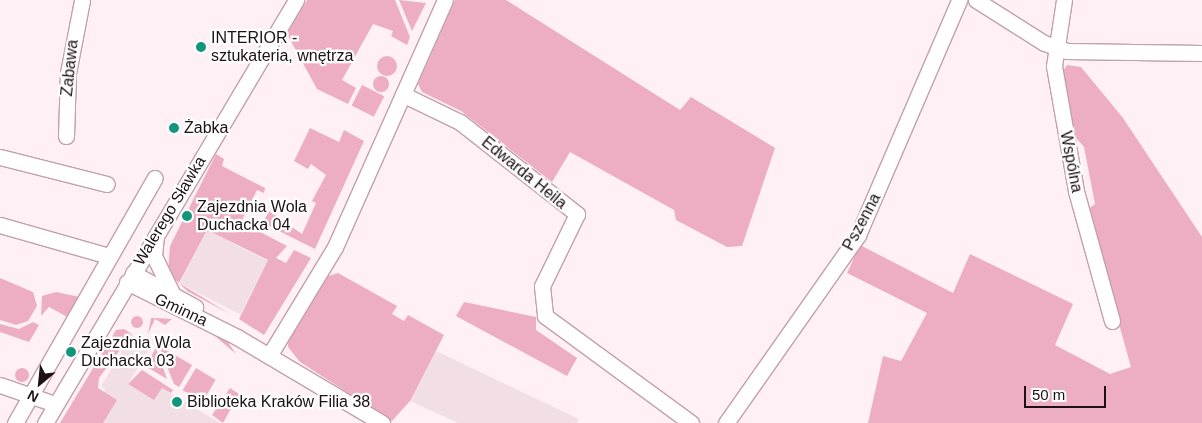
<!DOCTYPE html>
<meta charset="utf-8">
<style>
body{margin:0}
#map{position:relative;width:1202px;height:423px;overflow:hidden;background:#fff0f5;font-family:Helvetica,sans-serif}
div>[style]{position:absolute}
.built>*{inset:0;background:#f1dfe5;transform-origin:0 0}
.green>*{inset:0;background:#edaec4;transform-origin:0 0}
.round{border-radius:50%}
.roads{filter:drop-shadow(1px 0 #c2a0ac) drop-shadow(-1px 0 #c2a0ac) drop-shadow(0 1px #c2a0ac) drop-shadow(0 -1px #c2a0ac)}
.minor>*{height:15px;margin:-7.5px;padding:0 7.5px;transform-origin:7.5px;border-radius:7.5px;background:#fff}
.dots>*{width:14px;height:14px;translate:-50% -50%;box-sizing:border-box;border:2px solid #fff;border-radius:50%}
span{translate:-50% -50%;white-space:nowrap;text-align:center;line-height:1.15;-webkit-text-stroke:4.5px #fff;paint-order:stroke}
.poi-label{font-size:16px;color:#1d1115}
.left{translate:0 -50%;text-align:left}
.street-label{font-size:16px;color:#1d1115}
.north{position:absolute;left:15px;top:358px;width:50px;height:50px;-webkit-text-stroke:4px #fff;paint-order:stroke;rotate:208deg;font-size:14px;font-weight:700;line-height:20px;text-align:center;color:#1d1115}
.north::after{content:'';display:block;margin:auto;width:18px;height:22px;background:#1d1115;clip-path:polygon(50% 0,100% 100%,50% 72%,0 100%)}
.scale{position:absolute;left:1024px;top:386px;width:82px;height:22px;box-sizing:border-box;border:2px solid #1d1115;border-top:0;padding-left:6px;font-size:15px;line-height:18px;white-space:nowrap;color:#1d1115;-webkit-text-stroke:4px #fff;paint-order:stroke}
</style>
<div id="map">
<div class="built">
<i style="left:207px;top:230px;width:68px;height:60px;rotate:27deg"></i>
<i style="clip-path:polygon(132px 335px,151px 346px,128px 384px,162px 388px,220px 423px,85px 423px,105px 389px,101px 386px)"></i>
<i style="clip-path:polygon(434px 350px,579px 419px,577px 423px,458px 423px,410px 401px)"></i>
</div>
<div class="green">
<i style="clip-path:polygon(307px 0,395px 0,410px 37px,407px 45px,391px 36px,393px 31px,373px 24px,342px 80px,356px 88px,348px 104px,317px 89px,287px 34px)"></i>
<i style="clip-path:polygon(399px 0,426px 3px,412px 31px)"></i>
<i style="clip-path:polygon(455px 0,506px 0,680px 110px,691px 97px,775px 148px,742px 246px,727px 247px,676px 220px,674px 210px,570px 152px,552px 182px,461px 111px,422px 92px,418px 84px)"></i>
<i class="round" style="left:377px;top:56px;width:20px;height:20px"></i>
<i style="clip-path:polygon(1067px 65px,1081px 67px,1123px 118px,1202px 237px,1202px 423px,868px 423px,883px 356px,901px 361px,927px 313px,847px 273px,860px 245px,953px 293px,970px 254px,1073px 304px,1055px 345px,1110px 374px,1131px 367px,1087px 210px,1095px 204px,1084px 147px,1075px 137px,1063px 71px)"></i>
<i class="round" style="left:373px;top:76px;width:16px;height:16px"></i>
<i style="left:362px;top:85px;width:25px;height:23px;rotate:27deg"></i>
<i style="clip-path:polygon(310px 128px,339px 142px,344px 130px,364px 141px,315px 249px,269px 226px,265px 219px,269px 211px,302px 234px,316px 203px,312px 201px,326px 175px,311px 164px,308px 169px,294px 161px)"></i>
<i style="clip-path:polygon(216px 154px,224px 159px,222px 166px,265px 188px,264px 193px,257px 190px,241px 222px,287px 246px,276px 258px,286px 263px,294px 250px,311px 258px,264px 335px,239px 319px,268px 260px,207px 230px,179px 283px,230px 314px,187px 291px,168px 272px,170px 246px)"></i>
<i style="clip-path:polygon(338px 273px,397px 306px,392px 314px,404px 321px,408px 315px,444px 335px,410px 401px,392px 421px,300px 362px,288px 347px,288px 338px,325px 277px)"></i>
<i style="clip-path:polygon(0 278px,33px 292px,37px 306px,28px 321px,16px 325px,0 320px)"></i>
<i style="clip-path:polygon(56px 292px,80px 297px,69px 318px,49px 307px,41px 316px,42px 296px)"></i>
<i style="clip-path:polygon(464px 302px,536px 317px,536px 330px,577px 358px,567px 376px,456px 316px)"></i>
<i style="clip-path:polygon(176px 312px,225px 338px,236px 354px,215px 336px)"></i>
<i style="clip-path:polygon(118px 315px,54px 423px,52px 423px)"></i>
<i class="round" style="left:131px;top:316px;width:12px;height:12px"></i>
<i style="clip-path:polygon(151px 318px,155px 318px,172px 319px,165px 325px,155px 319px,148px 334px)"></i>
<i style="clip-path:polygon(33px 322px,39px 325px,29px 342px,0 332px,0 324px,19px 329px)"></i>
<i style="clip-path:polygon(124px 329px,132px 334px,99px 378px,98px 388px,117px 400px,103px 423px,60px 423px,116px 330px)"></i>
<i style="clip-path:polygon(159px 346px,192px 365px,179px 387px,174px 384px)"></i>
<i style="clip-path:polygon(156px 348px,167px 379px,145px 366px)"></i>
<i style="left:196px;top:368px;width:23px;height:26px;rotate:31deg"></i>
<i class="round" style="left:15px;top:368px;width:14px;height:14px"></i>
<i style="clip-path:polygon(142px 370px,173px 390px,171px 393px,162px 388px,154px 400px,128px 384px)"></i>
<i style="clip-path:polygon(230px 388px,239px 394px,223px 423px,212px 415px)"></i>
</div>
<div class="roads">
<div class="minor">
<i style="left:976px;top:0;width:80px;rotate:32.3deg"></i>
<i style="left:1044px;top:43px;width:24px;rotate:19deg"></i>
<i style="left:1067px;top:51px;width:135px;rotate:0.8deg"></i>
<i style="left:1064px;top:0;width:67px;rotate:98.6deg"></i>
<i style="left:1054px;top:66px;width:127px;rotate:80deg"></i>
<i style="left:1076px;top:191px;width:135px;rotate:74.5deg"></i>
<i style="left:404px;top:95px;width:62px;rotate:25.7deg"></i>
<i style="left:460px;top:122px;width:149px;rotate:38.2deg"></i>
<i style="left:577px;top:214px;width:80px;rotate:115.9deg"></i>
<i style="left:542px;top:286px;width:30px;rotate:84deg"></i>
<i style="left:545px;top:316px;width:181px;rotate:36.2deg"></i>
<i style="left:66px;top:136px;width:63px;rotate:-88.2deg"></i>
<i style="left:68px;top:73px;width:74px;rotate:-79.1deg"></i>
<i style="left:0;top:157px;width:110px;rotate:14.2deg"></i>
<i style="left:0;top:225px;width:113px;rotate:15.9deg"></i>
<i style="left:156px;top:236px;width:20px;rotate:96deg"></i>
<i style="left:154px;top:256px;width:41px;rotate:64.1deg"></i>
<i style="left:133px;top:273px;width:71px;rotate:28.7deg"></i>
<i style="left:127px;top:282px;width:123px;rotate:26.6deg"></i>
<i style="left:237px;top:337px;width:169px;rotate:30.7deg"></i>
<i style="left:269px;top:356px;width:127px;rotate:-58.8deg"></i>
<i style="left:335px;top:247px;width:270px;rotate:-66deg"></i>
<i style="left:0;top:385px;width:58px;rotate:19.1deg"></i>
<i style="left:15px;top:423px;width:282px;rotate:-60.3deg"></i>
<i style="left:45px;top:423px;width:492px;rotate:-59.3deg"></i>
<i style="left:726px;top:423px;width:230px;rotate:-54.9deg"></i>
<i style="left:858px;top:235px;width:256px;rotate:-66.7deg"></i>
</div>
</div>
<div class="dots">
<i style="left:201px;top:47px;background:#12947d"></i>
<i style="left:174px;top:128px;background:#12947d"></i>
<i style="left:187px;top:216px;background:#12947d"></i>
<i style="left:71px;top:352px;background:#12947d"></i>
<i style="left:177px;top:402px;background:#12947d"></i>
</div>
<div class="poi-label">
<span class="left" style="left:211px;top:47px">INTERIOR -<br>sztukateria, wnętrza</span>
<span class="left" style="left:184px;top:128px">Żabka</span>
<span class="left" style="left:197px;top:216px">Zajezdnia Wola<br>Duchacka 04</span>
<span class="left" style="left:81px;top:352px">Zajezdnia Wola<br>Duchacka 03</span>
<span class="left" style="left:187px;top:402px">Biblioteka Kraków Filia 38</span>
</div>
<div class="street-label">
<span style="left:70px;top:68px;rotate:-84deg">Zabawa</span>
<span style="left:1071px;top:162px;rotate:79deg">Wspólna</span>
<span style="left:524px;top:173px;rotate:39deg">Edwarda Heila</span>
<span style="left:170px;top:211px;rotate:-59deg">Walerego Sławka</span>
<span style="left:862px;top:222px;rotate:-62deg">Pszenna</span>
<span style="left:181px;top:310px;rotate:25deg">Gminna</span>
</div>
<div class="north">N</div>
<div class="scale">50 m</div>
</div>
